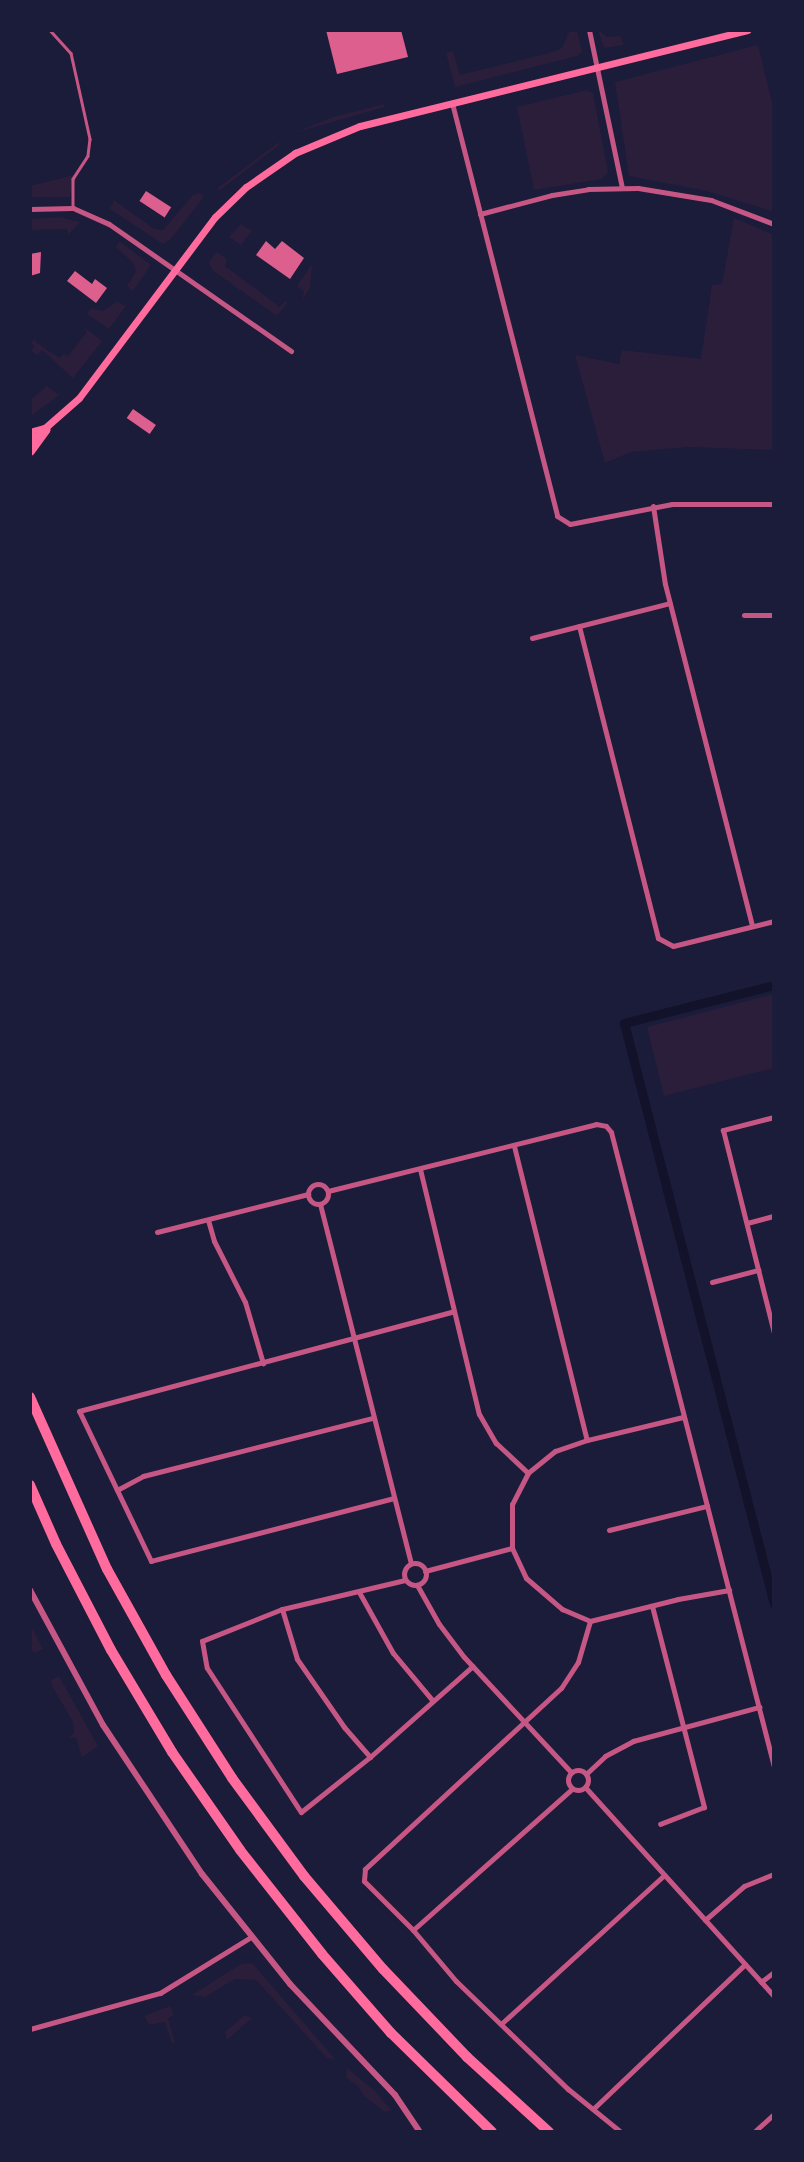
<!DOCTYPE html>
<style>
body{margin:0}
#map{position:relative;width:804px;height:2162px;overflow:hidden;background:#1b1b3a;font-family:Cabin,sans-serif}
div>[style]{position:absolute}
.green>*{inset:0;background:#2a1e3b}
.canal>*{height:9px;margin:-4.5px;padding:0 4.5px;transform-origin:4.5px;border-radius:4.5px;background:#12122b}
.building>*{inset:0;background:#dd5f8e;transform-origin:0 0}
.service>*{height:2.5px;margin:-1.25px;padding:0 1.25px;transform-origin:1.25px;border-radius:1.25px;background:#c65784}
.minor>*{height:5px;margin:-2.5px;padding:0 2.5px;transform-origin:2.5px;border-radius:2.5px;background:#c65784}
.minor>.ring{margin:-2.5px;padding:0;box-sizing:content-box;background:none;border:5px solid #c65784;border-radius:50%}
.tertiary>*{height:6px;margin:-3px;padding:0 3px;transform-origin:3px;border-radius:3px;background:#c65784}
.secondary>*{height:7px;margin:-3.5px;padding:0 3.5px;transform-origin:3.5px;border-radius:3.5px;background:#ff6b9d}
.motorway>*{height:10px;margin:-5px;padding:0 5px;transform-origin:5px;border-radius:5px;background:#ff6b9d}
span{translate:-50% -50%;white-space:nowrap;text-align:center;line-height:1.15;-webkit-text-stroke:5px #1b1b3a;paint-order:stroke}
.frame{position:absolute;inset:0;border:32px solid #1b1b3a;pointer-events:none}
</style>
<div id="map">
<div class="green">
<i style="clip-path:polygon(570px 30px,577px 30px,582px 52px,577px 56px,455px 87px,446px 53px,453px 51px,460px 75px,553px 52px,562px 48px)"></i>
<i style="clip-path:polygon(598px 30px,607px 37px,620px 36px,624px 45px,604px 48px)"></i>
<i style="clip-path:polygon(758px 45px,774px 111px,774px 212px,707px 191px,629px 176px,615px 82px)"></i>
<i style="clip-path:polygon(587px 90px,593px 93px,608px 172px,602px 179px,534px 190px,517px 107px)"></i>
<i style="clip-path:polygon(384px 104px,385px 107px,294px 133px,333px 117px)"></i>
<i style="clip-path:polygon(279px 142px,279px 145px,220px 190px,218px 188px)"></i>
<i style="clip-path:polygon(78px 174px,70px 197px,30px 197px,30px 186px)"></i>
<i style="clip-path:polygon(200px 193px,204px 197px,170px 240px,163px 244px,110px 209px,114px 200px,154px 229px,163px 230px,193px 195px)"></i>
<i style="clip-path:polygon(59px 217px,80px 222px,68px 235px,68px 230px,64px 229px,30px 230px,30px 219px)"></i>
<i style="clip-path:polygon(734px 218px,774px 235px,774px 450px,689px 447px,631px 452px,605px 463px,575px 355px,619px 364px,622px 350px,701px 359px,712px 285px,722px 284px)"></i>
<i style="clip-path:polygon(241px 224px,252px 231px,241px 245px,229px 237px)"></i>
<i style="clip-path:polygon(119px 241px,151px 265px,133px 291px,127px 286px,136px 272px,133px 263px,116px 247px)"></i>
<i style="clip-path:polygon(217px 252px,227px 259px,225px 266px,280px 307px,285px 301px,287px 303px,277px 316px,212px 270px,209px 262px)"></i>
<i style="clip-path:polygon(312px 264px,310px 288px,302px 300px,304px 292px,297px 286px)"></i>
<i style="clip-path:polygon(117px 302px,126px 306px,109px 329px,87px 314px,91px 308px,102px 311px)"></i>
<i style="clip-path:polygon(84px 327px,102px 341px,73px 378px,42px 350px,37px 355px,31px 351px,35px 346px,31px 343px,37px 336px,35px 341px,47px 350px,60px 358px,64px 354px,68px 356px,87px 332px)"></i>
<i style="clip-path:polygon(47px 386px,59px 395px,30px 417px,30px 400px)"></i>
<i style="clip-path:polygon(774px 994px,774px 1068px,664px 1096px,647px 1027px)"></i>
<i style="clip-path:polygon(30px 1624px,43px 1649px,34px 1653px,30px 1646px)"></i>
<i style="clip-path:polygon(59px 1676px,98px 1746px,82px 1757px,76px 1738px,69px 1737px,74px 1733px,73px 1722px,52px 1686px,51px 1680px)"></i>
<i style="clip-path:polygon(250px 1963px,253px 1964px,335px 2059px,327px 2058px,256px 1980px,235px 1979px,205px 1997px,192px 1995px,241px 1964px)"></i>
<i style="clip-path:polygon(170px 2006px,174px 2015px,168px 2018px,175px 2043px,172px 2043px,165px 2022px,149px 2025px,144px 2016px)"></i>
<i style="clip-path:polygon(245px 2015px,252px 2018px,227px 2040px,225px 2032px)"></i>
<i style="clip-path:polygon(347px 2068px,375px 2091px,391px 2110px,385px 2112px,364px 2096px,357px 2085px,346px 2078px)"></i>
</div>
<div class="canal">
<i style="left:774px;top:985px;width:155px;rotate:165.8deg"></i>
<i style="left:624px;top:1023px;width:600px;rotate:75.52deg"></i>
</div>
<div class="building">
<i style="clip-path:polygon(326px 30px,401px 30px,408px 57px,337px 74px)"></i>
<i style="left:146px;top:191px;width:30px;height:12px;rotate:33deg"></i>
<i style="clip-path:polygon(266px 241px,275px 249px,282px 241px,304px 258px,290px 279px,256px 255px)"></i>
<i style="clip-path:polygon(41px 252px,40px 273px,30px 276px,30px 254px)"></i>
<i style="clip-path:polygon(75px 271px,92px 284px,95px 279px,107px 288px,96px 303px,67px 281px)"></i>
<i style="left:133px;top:409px;width:28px;height:11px;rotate:35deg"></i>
</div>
<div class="service">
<i style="left:50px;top:30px;width:31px;rotate:48deg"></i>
<i style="left:71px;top:53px;width:88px;rotate:77.5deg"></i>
<i style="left:90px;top:139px;width:17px;rotate:97deg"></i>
<i style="left:88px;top:156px;width:27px;rotate:123deg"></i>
<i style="left:73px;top:179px;width:29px;rotate:90deg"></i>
</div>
<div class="minor">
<i style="left:589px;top:30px;width:161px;rotate:78.2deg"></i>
<i style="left:452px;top:103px;width:426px;rotate:75.7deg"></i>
<i style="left:557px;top:516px;width:15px;rotate:32deg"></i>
<i style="left:570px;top:524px;width:104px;rotate:-11.1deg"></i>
<i style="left:672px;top:504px;width:102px"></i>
<i style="left:30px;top:209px;width:43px;rotate:-1.3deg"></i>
<i style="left:73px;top:208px;width:39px;rotate:24deg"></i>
<i style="left:109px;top:224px;width:222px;rotate:34.9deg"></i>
<i style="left:480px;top:214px;width:74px;rotate:-14.8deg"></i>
<i style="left:552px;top:195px;width:36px;rotate:-9deg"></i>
<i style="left:588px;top:189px;width:50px;rotate:-1.1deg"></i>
<i style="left:638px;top:188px;width:74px;rotate:9.3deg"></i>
<i style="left:711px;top:200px;width:67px;rotate:20.9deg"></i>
<i style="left:653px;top:506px;width:79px;rotate:81.3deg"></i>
<i style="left:665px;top:584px;width:353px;rotate:75.7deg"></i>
<i style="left:744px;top:615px;width:30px"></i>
<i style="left:579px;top:626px;width:322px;rotate:75.8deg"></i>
<i style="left:658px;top:938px;width:17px;rotate:28deg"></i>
<i style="left:673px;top:946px;width:104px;rotate:-13.9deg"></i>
<i style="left:532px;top:638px;width:142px;rotate:-14.2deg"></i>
<i style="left:774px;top:1117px;width:53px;rotate:165.7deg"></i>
<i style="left:723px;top:1130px;width:209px;rotate:75.9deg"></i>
<i style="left:514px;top:1146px;width:303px;rotate:76.1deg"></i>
<i style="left:420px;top:1169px;width:252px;rotate:76.5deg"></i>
<i style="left:479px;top:1414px;width:34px;rotate:60deg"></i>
<i style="left:496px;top:1443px;width:44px;rotate:43.2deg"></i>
<i class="ring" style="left:308px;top:1184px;width:15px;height:15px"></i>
<i style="left:328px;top:1191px;width:276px;rotate:-14deg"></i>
<i style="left:596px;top:1124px;width:10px;rotate:11deg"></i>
<i style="left:606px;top:1126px;width:8px;rotate:50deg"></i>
<i style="left:611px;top:1132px;width:656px;rotate:75.6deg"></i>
<i style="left:320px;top:1204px;width:371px;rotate:75.8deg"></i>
<i style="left:208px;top:1220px;width:22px;rotate:74deg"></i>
<i style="left:214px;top:1241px;width:68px;rotate:63.1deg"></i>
<i style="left:245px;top:1302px;width:64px;rotate:73.6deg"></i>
<i style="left:747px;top:1223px;width:28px;rotate:-15deg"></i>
<i style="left:157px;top:1232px;width:156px;rotate:-14.1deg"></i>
<i style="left:712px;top:1282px;width:48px;rotate:-14.6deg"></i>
<i style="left:683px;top:1417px;width:99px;rotate:166.5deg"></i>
<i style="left:587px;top:1440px;width:34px;rotate:161deg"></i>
<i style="left:555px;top:1451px;width:35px;rotate:141deg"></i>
<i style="left:528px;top:1473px;width:35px;rotate:117deg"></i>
<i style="left:512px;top:1504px;width:44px;rotate:90deg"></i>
<i style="left:512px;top:1548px;width:33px;rotate:65deg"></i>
<i style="left:526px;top:1578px;width:48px;rotate:40.7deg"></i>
<i style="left:562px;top:1609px;width:30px;rotate:23deg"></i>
<i style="left:590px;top:1621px;width:91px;rotate:-14deg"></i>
<i style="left:678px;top:1599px;width:52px;rotate:-10deg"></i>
<i style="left:117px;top:1490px;width:30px;rotate:-28deg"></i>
<i style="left:143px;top:1476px;width:237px;rotate:-14.2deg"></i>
<i style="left:394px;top:1498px;width:251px;rotate:165.5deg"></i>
<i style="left:151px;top:1561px;width:166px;rotate:-115.6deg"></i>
<i style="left:79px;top:1411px;width:388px;rotate:-14.9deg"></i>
<i style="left:609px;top:1530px;width:101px;rotate:-13.8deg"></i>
<i class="ring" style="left:404px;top:1563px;width:17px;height:17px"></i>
<i style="left:425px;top:1571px;width:90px;rotate:-14.8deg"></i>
<i style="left:405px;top:1580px;width:126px;rotate:166.7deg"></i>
<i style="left:282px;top:1609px;width:86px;rotate:158.2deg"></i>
<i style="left:202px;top:1641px;width:27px;rotate:80deg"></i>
<i style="left:207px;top:1668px;width:172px;rotate:56.9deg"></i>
<i style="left:301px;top:1812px;width:88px;rotate:-38.6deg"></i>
<i style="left:370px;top:1757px;width:137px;rotate:-41.5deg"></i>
<i style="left:417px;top:1585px;width:45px;rotate:60.6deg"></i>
<i style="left:439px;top:1624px;width:41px;rotate:52.9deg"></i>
<i style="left:464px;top:1657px;width:157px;rotate:47.1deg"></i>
<i style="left:359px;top:1592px;width:70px;rotate:60.9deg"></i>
<i style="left:393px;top:1653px;width:62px;rotate:50.2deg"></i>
<i style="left:652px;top:1606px;width:208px;rotate:75.5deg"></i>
<i style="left:704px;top:1807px;width:47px;rotate:158.9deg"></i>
<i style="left:282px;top:1609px;width:52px;rotate:73.3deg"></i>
<i style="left:297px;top:1659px;width:83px;rotate:55.3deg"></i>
<i style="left:344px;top:1727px;width:40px;rotate:49deg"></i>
<i style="left:590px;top:1621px;width:43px;rotate:106.3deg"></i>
<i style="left:578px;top:1662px;width:31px;rotate:123deg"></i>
<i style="left:561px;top:1688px;width:267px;rotate:137.3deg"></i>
<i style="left:365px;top:1869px;width:12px;rotate:95deg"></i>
<i style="left:364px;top:1881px;width:69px;rotate:45deg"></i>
<i style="left:413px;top:1930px;width:67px;rotate:49.9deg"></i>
<i style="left:456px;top:1981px;width:156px;rotate:44deg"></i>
<i style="left:568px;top:2089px;width:68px;rotate:39.1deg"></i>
<i class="ring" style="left:568px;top:1770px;width:15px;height:15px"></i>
<i style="left:586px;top:1774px;width:26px;rotate:-43deg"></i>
<i style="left:605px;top:1756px;width:32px;rotate:-28deg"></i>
<i style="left:633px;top:1741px;width:131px;rotate:-15.1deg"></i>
<i style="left:585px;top:1787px;width:282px;rotate:47.9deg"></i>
<i style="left:705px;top:1920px;width:52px;rotate:-41.1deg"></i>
<i style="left:744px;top:1886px;width:32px;rotate:-22deg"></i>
<i style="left:413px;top:1930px;width:213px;rotate:-41.6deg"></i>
<i style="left:761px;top:1982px;width:16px;rotate:-38deg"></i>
<i style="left:501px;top:2024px;width:221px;rotate:-42.4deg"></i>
<i style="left:30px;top:2029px;width:135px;rotate:-15.5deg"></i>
<i style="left:160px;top:1993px;width:107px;rotate:-31.6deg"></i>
<i style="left:593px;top:2109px;width:210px;rotate:-43.6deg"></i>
<i style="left:754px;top:2132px;width:27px;rotate:-42deg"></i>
</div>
<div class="tertiary">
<i style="left:30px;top:1590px;width:153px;rotate:61.6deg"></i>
<i style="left:103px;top:1725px;width:179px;rotate:56.4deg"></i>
<i style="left:202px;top:1874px;width:141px;rotate:51.3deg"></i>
<i style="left:290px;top:1984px;width:153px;rotate:46.6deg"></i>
<i style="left:395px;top:2095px;width:45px;rotate:56deg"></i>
</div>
<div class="secondary">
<i style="left:30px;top:441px;width:65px;rotate:-41.3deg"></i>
<i style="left:79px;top:398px;width:226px;rotate:-53.1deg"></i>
<i style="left:215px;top:217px;width:43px;rotate:-44.1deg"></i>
<i style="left:246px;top:187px;width:60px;rotate:-34.8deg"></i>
<i style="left:295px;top:153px;width:70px;rotate:-22.6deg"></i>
<i style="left:360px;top:126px;width:399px;rotate:-13.9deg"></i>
</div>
<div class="motorway">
<i style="left:30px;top:434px;width:16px;rotate:-15deg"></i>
<i style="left:30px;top:451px;width:26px;rotate:-54deg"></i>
<i style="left:30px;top:1397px;width:188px;rotate:65.9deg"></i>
<i style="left:107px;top:1569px;width:121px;rotate:60.9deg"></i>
<i style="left:166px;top:1675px;width:122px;rotate:57.3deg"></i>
<i style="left:232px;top:1778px;width:122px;rotate:53.7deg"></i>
<i style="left:304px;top:1876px;width:122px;rotate:49.7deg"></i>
<i style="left:383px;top:1969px;width:122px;rotate:46.3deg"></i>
<i style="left:467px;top:2057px;width:111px;rotate:42.4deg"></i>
<i style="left:30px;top:1485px;width:64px;rotate:66.2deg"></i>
<i style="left:56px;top:1544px;width:119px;rotate:62.6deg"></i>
<i style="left:111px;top:1650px;width:119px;rotate:59.1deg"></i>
<i style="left:172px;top:1752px;width:119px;rotate:55.2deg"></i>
<i style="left:240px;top:1850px;width:132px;rotate:51.7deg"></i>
<i style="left:322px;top:1954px;width:105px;rotate:48.9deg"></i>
<i style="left:391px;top:2033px;width:141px;rotate:44.4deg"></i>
</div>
<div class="frame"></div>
</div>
